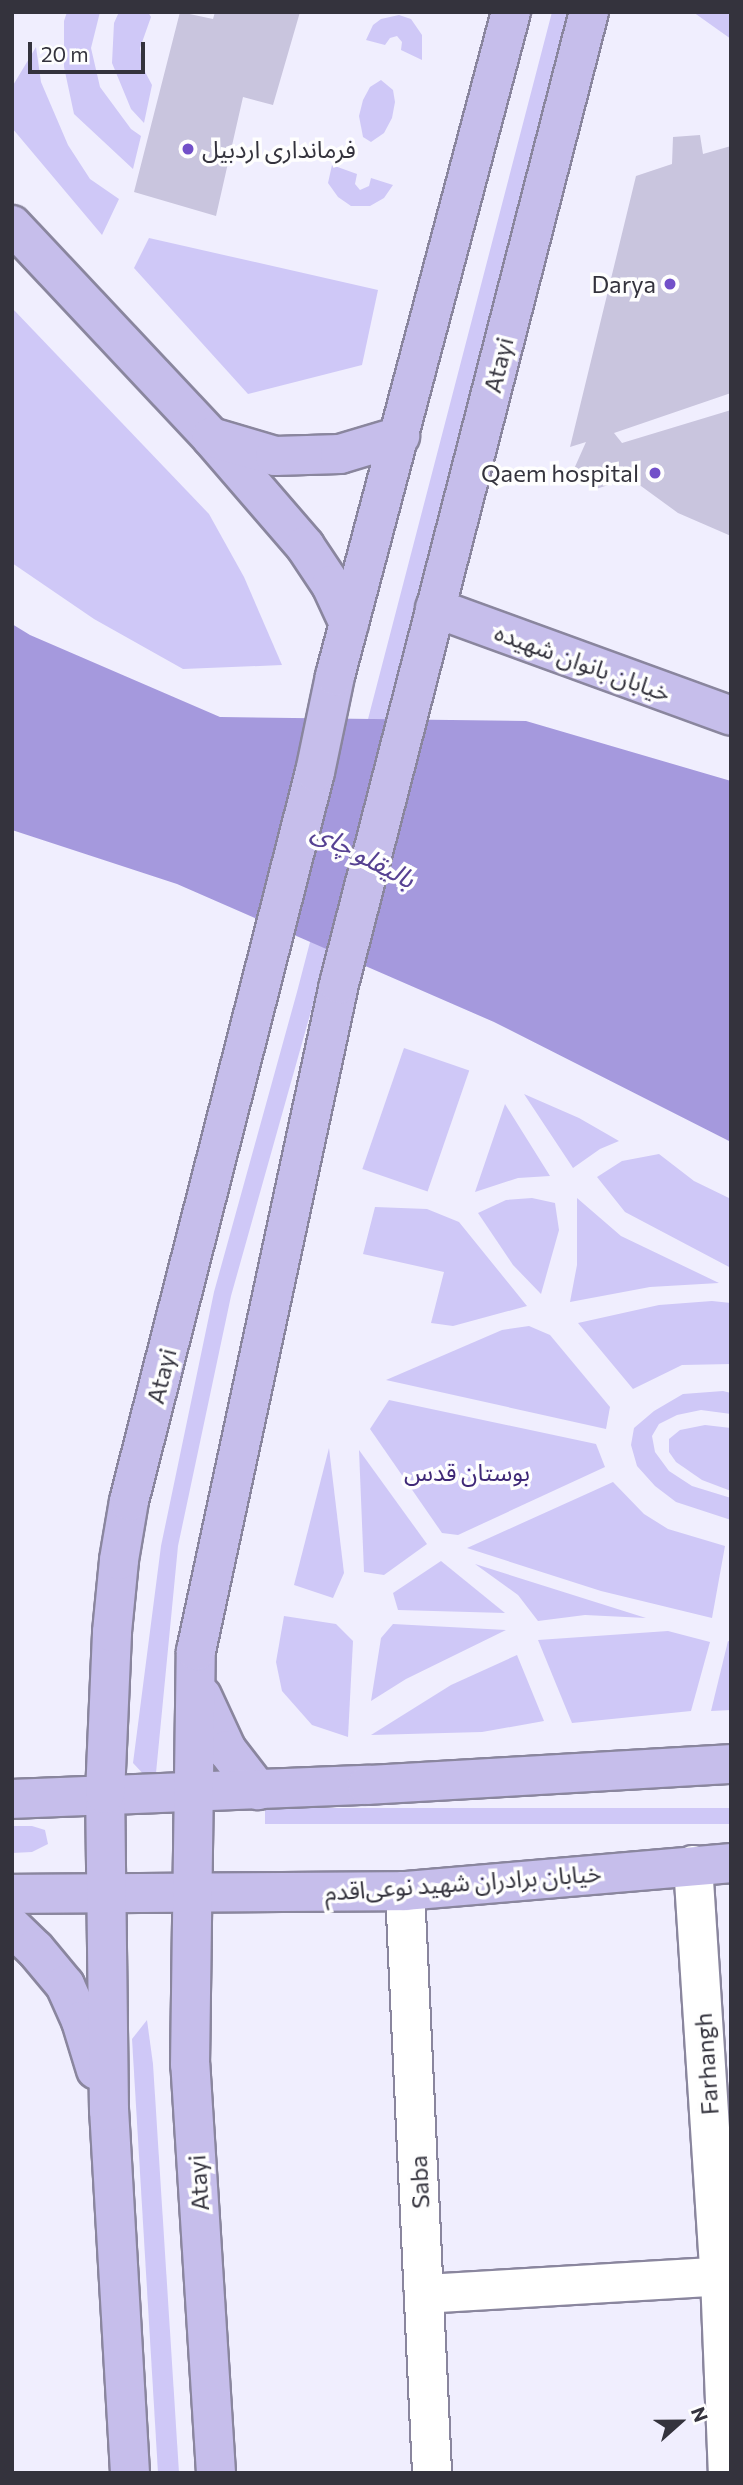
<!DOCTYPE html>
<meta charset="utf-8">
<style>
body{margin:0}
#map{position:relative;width:743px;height:2485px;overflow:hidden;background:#f0eefe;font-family:Commissioner,"Noto Sans Arabic",sans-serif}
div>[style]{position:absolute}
.green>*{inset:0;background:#cfc8f7;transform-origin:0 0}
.water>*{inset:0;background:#a599dd}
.building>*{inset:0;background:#c9c5de}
.roads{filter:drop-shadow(2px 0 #8a869e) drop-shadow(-2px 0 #8a869e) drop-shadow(0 2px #8a869e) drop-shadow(0 -2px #8a869e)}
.minor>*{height:38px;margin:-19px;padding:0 19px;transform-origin:19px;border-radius:19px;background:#fff}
.major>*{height:38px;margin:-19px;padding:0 19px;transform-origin:19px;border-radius:19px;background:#c6beeb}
.dots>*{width:19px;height:19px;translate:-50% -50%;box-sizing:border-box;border:4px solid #fefefe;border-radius:50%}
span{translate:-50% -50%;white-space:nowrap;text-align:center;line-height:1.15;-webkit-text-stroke:7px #fefefe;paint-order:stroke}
.poi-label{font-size:24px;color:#34333d}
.left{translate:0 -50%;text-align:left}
.right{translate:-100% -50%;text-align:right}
.street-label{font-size:24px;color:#34333d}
.park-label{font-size:24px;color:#3f2877}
.water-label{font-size:26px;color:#564192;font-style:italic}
.frame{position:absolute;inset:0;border:14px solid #34333d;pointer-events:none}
.north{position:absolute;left:645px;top:2387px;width:70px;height:70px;-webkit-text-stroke:5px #fefefe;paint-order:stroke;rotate:69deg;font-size:19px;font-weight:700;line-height:28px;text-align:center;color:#34333d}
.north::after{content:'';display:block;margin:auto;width:24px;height:32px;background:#34333d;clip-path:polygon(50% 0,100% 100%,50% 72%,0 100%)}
.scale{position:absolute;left:28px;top:42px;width:117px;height:32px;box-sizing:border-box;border:4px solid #34333d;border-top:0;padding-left:9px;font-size:21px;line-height:24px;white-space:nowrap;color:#34333d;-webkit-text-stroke:5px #fefefe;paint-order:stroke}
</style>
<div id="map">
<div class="green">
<i style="clip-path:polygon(67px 12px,100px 12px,91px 48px,100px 87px,131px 129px,141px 136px,133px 169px,74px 114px,64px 67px,64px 21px)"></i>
<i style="clip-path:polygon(119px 12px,148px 12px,151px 17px,140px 48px,143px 68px,152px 85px,144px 123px,131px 109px,112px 63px,114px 23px)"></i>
<i style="clip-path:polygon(552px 12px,572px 12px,313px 1004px,231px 1296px,178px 1546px,156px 1773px,147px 1778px,133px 1763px,161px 1546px,214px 1292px,297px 992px)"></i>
<i style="clip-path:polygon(693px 12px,731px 12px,731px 39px)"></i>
<i style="clip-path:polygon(399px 15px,411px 19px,422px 35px,422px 60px,401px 50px,402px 42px,397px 36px,390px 38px,385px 45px,366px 40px,373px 25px,381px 19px)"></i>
<i style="clip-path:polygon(36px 47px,41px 82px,68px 145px,90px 179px,119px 199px,102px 235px,12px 128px,12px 87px)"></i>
<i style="clip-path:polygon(381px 80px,393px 90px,395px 102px,392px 118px,384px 133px,371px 142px,363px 137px,359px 116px,363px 100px,370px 87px)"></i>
<i style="clip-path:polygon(332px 165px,357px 174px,355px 184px,360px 190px,369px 186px,371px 178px,393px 185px,384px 198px,370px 206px,351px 206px,338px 197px,328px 183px)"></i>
<i style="clip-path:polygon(149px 238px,378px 290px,362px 365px,248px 394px,134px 268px)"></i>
<i style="clip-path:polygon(12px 308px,209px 514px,244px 577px,282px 665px,183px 669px,94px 619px,12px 563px)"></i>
<i style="left:404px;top:1048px;width:69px;height:128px;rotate:19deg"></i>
<i style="clip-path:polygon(524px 1094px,579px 1118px,619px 1141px,600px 1149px,573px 1168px)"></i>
<i style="clip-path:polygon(505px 1104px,550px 1176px,518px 1178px,475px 1192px)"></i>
<i style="clip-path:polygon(659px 1154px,694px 1181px,731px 1199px,731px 1268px,625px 1212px,597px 1177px,622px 1161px)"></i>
<i style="clip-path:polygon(532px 1198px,555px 1203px,559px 1230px,541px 1294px,513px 1265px,478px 1213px,506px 1200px)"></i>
<i style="clip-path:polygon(577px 1198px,621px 1236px,719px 1283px,650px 1287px,570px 1302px,577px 1265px)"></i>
<i style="clip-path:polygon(375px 1207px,427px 1209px,459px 1222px,527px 1306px,453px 1326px,431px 1323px,444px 1272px,363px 1254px)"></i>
<i style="clip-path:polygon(712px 1301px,731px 1303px,731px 1364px,682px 1365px,633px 1389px,578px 1323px,659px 1305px)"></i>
<i style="clip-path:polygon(529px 1326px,550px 1335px,610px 1407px,606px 1429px,386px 1380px,502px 1330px)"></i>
<i style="clip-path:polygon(723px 1391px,731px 1393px,731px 1414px,701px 1410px,677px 1415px,659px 1424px,652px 1436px,655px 1452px,669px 1471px,692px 1486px,731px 1498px,731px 1520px,676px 1502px,655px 1486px,637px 1466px,631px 1445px,634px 1428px,654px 1411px,683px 1394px)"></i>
<i style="clip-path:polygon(389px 1400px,596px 1444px,605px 1467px,458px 1535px,442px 1533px,370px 1429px)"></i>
<i style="clip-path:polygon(705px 1425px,731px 1428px,731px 1491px,702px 1480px,676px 1462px,669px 1452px,669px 1439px,680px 1430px)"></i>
<i style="clip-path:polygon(329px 1448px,344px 1573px,333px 1598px,294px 1585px)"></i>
<i style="clip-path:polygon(359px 1450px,427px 1544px,384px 1575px,364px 1572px)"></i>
<i style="clip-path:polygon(613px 1482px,644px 1514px,668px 1529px,725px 1546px,712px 1618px,601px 1591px,467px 1548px)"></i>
<i style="clip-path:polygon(441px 1561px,505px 1613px,398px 1610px,393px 1593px)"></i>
<i style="clip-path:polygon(475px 1564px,646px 1618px,585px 1615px,538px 1621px,518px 1595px)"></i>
<i style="clip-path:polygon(284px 1616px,336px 1624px,353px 1641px,348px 1737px,312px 1725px,282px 1691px,276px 1662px)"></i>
<i style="clip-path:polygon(393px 1624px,506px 1630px,406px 1679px,371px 1701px,381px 1638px)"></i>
<i style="clip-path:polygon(668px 1631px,710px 1642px,691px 1711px,572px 1723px,538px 1640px)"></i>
<i style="clip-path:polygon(728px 1641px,731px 1642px,731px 1710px,711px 1711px)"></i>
<i style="clip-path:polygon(517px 1655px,544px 1721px,482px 1732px,371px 1735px,451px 1685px)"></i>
<i style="left:731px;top:1808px;width:16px;height:466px;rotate:90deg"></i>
<i style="clip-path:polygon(12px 1826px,32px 1826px,45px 1830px,48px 1844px,32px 1852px,12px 1853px)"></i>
<i style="clip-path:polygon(147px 2020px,153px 2064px,179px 2473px,158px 2473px,132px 2039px)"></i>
</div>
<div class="water">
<i style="clip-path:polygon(12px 624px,30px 635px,220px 717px,526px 721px,731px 781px,731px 1142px,494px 1022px,177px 884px,12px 830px)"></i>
</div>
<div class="building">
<i style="clip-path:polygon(180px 12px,213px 19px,215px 12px,300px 12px,273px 105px,243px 97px,216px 216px,134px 192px)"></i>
<i style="clip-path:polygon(700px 135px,703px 154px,731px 146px,731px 393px,614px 433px,622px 443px,731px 410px,731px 536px,678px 513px,630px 478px,596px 489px,574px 469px,586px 442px,570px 447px,636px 176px,672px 164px,673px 137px)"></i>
</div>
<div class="roads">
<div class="minor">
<i style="left:693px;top:1865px;width:413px;rotate:86.3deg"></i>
<i style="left:720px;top:2277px;width:196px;rotate:87.7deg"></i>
<i style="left:405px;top:1891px;width:583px;rotate:87.34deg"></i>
<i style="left:424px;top:2294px;width:308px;rotate:-3.4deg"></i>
</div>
<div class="major">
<i style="left:12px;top:225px;width:291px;rotate:46.8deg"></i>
<i style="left:211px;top:437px;width:144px;rotate:49.2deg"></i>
<i style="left:305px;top:546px;width:47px;rotate:56.3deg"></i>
<i style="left:331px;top:585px;width:43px;rotate:65.2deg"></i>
<i style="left:211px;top:437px;width:67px;rotate:16.5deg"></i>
<i style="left:275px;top:456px;width:65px;rotate:-1.8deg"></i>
<i style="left:340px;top:454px;width:63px;rotate:-16.7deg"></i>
<i style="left:435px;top:608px;width:315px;rotate:20deg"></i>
<i style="left:202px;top:1696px;width:60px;rotate:65.2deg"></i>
<i style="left:227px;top:1750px;width:51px;rotate:52.2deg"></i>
<i style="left:12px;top:1799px;width:355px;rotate:-2.3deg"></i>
<i style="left:367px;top:1785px;width:365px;rotate:-3.3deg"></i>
<i style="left:12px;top:1894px;width:393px;rotate:-0.4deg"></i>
<i style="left:405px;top:1891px;width:327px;rotate:-4.9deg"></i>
<i style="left:12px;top:1927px;width:32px;rotate:44deg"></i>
<i style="left:35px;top:1949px;width:47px;rotate:50.2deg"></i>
<i style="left:65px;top:1985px;width:39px;rotate:66deg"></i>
<i style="left:81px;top:2021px;width:51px;rotate:73deg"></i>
<i style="left:130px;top:2473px;width:363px;rotate:-93.3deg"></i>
<i style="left:109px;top:2111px;width:317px;rotate:-90.7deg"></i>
<i style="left:105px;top:1794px;width:162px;rotate:-87.5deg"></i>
<i style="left:112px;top:1632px;width:72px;rotate:-84.4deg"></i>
<i style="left:119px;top:1560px;width:60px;rotate:-80.4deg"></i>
<i style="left:129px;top:1501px;width:752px;rotate:-75.69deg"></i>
<i style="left:315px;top:772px;width:98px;rotate:-78.2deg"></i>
<i style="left:335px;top:676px;width:687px;rotate:-75.15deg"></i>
<i style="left:216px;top:2473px;width:409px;rotate:-93.6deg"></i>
<i style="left:190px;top:2065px;width:414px;rotate:-89.2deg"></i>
<i style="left:196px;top:1651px;width:682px;rotate:-77.9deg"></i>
<i style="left:339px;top:984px;width:1004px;rotate:-75.58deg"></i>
</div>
</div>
<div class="dots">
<i style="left:188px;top:149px;background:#7250c9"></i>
<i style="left:670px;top:284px;background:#7250c9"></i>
<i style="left:655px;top:473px;background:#7250c9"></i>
</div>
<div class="poi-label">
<span class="left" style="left:202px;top:149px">فرمانداری اردبیل</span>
<span class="right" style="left:656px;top:284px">Darya</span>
<span class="right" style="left:639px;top:473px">Qaem hospital</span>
</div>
<div class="street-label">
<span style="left:498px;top:365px;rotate:-76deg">Atayi</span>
<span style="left:583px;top:662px;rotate:20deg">خیابان بانوان شهیده</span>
<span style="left:161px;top:1376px;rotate:-76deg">Atayi</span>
<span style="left:463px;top:1882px;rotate:-4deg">خیابان برادران شهید نوعی‌اقدم</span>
<span style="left:706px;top:2064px;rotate:-94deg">Farhangh</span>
<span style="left:419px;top:2182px;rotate:-93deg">Saba</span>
<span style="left:198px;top:2183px;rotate:-94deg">Atayi</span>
</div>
<div class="park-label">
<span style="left:467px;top:1472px">بوستان قدس</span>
</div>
<div class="water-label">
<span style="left:364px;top:854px;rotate:28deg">بالیقلو چای</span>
</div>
<div class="frame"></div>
<div class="north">N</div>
<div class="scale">20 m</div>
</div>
